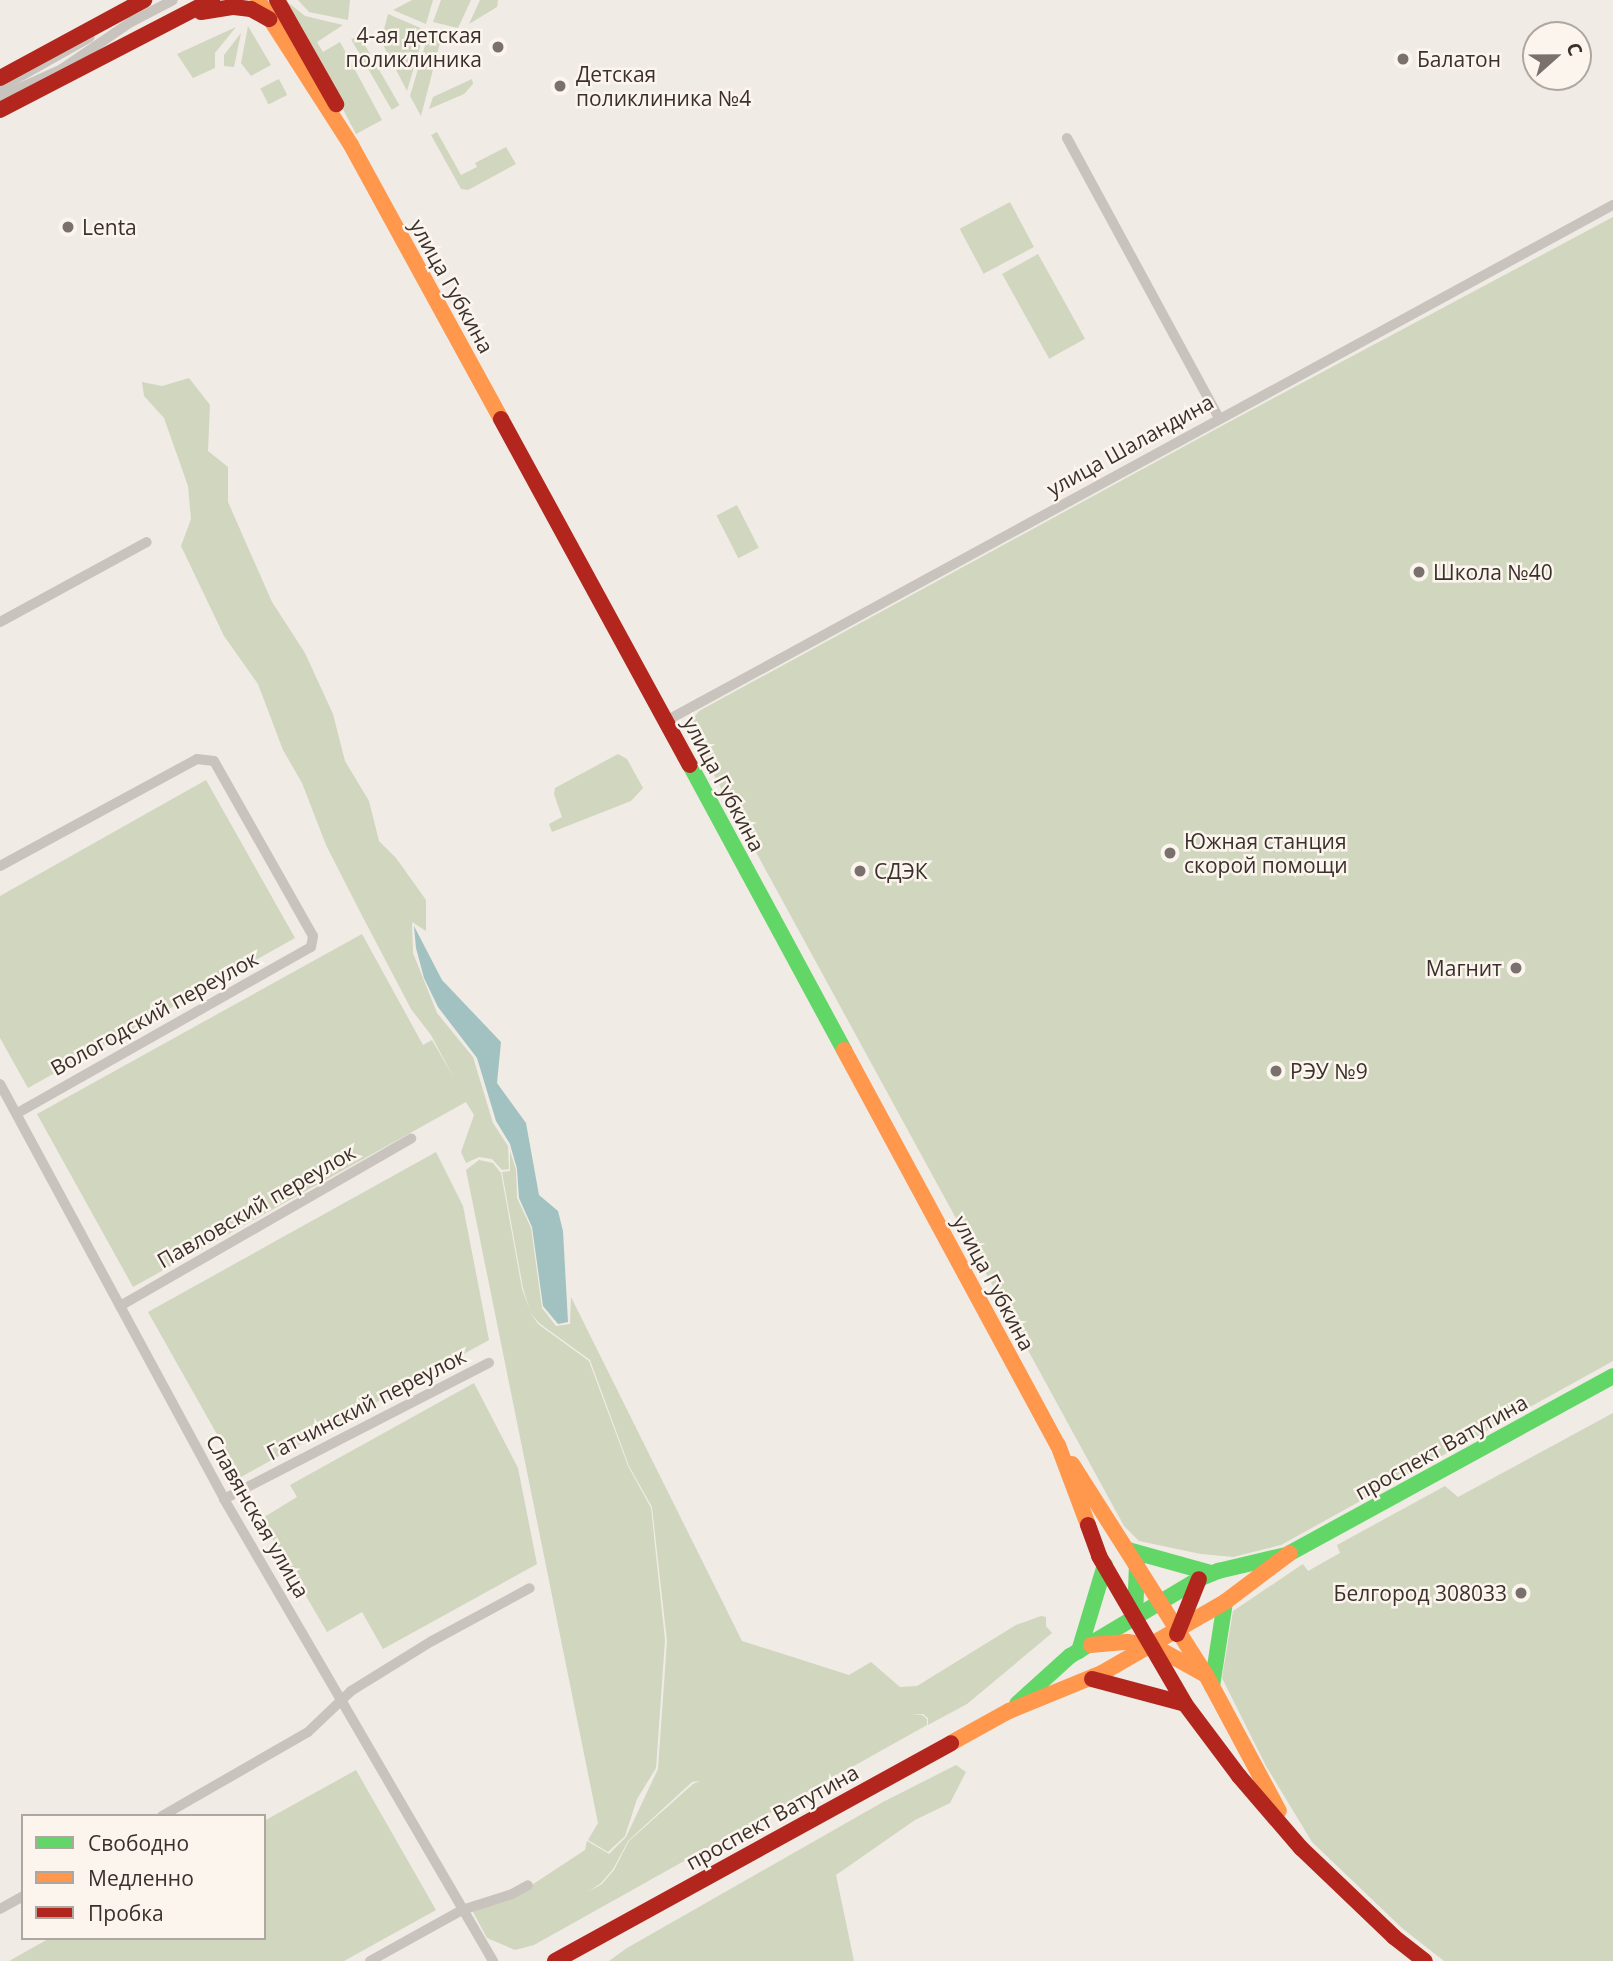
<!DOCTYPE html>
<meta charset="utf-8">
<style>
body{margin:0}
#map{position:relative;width:1613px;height:1961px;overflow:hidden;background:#f0ebe5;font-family:"Open Sans",sans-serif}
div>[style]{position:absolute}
.green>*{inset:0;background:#d1d6bf;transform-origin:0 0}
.water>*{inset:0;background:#a1c2c1}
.street>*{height:10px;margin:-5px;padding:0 5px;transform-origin:5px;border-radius:5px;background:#c9c3be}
.fast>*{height:16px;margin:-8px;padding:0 8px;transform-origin:8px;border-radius:8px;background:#63d668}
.slow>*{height:16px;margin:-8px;padding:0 8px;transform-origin:8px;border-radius:8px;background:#ff974d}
.jam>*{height:16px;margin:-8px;padding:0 8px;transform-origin:8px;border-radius:8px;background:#b3261e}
.dots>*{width:19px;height:19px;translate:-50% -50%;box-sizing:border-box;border:4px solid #fbf5ee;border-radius:50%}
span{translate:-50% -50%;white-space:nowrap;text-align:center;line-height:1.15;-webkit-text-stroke:5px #fbf5ee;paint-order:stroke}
.poi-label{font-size:21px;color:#3b302b}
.right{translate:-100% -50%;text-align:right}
.left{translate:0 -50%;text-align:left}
.street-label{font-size:21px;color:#3b302b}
.legend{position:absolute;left:21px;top:1814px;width:245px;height:126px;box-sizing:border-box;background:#fbf5ee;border:2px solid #aea6a0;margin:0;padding:9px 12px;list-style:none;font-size:21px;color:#3b302b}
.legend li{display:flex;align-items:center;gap:14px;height:35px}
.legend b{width:35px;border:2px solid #aea6a0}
.north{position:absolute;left:1522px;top:21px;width:70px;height:70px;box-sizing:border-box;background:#fbf5ee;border:2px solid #aea6a0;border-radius:50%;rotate:69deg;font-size:19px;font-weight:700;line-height:28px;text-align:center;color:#3b302b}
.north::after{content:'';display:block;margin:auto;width:24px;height:32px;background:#7a716c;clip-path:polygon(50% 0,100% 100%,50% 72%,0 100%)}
</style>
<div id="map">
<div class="green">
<i style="clip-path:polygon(285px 0,305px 16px,343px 25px,317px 42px,323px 52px,340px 42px,382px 120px,356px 134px)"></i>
<i style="clip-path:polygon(298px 0,350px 0,348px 20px,309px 12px)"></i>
<i style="clip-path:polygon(412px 0,433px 0,426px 24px,393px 10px)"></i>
<i style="clip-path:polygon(441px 0,471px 0,458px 28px,433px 22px)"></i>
<i style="clip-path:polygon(480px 0,498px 0,497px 7px,469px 24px)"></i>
<i style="clip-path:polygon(388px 14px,425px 30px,407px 91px,381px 41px)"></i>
<i style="clip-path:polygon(248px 26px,271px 65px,251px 76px,241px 63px)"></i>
<i style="clip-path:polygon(236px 27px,215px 53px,215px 68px,193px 78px,177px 54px)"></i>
<i style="clip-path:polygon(429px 32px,442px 35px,421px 116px,410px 96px)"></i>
<i style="clip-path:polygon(241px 33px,234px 67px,224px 66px,224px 55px)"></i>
<i style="left:359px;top:35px;width:81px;height:9px;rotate:60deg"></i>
<i style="left:279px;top:79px;width:18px;height:21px;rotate:63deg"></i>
<i style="clip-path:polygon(472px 79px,473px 84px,464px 94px,429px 109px,433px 97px)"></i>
<i style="clip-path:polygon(437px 132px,461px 175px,477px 167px,475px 163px,506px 147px,516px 164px,468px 190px,461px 189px,431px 135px)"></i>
<i style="left:1010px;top:202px;width:51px;height:57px;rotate:62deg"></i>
<i style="clip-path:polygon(1613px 217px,1613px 1361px,1281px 1545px,1233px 1557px,1201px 1554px,1139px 1541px,1124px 1526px,692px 735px,690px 722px,699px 711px,1229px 422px)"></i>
<i style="left:1038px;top:254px;width:97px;height:41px;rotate:61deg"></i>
<i style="clip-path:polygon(189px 378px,210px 405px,208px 451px,228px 467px,228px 502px,272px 602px,305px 653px,333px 714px,345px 761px,369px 801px,379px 841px,396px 858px,426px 900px,426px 931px,412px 922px,413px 953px,437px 1013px,473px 1057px,493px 1123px,508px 1146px,509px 1169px,502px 1170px,492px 1159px,479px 1157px,466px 1163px,461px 1152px,474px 1115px,466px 1102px,133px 1287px,37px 1114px,362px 934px,423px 1045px,432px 1040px,454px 1078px,431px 1035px,411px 1009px,356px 904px,326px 845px,302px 783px,283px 750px,258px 684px,224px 636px,181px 546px,191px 519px,188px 486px,164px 418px,144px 396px,142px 382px,162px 386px)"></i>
<i style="left:737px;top:505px;width:48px;height:23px;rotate:63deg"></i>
<i style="clip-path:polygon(618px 754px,627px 759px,643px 788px,631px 801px,552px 832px,549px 824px,562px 817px,554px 794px,555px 788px)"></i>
<i style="clip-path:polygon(206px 780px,295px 938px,28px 1088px,0 1038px,0 896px)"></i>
<i style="clip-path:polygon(evenodd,510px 1151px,516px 1170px,517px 1198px,531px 1228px,542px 1308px,556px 1326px,570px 1324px,571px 1297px,742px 1641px,849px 1675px,871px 1662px,900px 1687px,917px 1686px,1016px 1625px,1041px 1616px,1046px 1617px,1046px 1626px,1052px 1633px,967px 1704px,928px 1725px,928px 1718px,923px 1714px,911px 1714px,922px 1715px,927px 1719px,927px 1725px,534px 1945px,515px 1950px,487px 1938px,472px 1910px,515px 1896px,585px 1850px,587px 1841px,609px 1854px,626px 1837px,658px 1769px,667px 1641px,652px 1507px,629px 1466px,590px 1360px,539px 1323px,530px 1312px,538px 1324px,589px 1361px,628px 1466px,651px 1508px,665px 1640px,656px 1768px,637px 1799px,625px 1836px,608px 1852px,588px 1840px,598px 1823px,466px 1170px,479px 1160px,493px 1163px,501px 1173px,522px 1289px,530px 1311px,523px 1288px,502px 1172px,510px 1171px,510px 1151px,700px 1781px,693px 1784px,629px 1841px,614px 1870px,602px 1884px,588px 1892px,601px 1883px,613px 1869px,628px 1841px,692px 1782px,700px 1781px)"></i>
<i style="clip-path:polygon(436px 1152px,463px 1206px,489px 1340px,241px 1477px,148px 1312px)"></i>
<i style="clip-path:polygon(474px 1383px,518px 1468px,537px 1564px,383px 1649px,362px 1612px,327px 1632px,261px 1519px,297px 1497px,290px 1485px)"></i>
<i style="clip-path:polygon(1613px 1413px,1613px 1961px,1444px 1961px,1402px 1928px,1312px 1842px,1266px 1766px,1222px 1678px,1233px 1611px,1303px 1564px,1308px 1571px,1340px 1553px,1337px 1545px,1445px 1486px,1458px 1497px)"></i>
<i style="clip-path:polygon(956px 1765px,966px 1772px,950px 1803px,915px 1820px,836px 1875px,854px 1961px,609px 1961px,627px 1948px,883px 1802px)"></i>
<i style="clip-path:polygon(356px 1770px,436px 1910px,344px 1961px,9px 1961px,50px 1938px,264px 1938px,264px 1821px)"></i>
</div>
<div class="water">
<i style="clip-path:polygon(414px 926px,442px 980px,501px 1042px,497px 1083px,526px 1123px,539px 1195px,558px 1211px,563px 1231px,568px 1322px,558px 1324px,543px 1306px,532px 1227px,519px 1198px,517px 1169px,510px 1144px,496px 1121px,477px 1058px,438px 1007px,424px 978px,416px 948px)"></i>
</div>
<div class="street">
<i style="left:0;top:88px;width:103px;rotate:-29.5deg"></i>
<i style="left:0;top:97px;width:68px;rotate:-24.3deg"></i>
<i style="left:62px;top:69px;width:83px;rotate:-34.3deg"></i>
<i style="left:131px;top:22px;width:47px;rotate:-27.6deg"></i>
<i style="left:1067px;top:138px;width:319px;rotate:61.5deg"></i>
<i style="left:0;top:622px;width:167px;rotate:-28.6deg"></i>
<i style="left:666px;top:721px;width:1078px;rotate:-28.59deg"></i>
<i style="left:0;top:866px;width:224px;rotate:-28.5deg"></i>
<i style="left:197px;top:759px;width:17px;rotate:7deg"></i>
<i style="left:214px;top:761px;width:201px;rotate:60.5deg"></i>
<i style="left:313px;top:936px;width:11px;rotate:100deg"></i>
<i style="left:311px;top:947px;width:338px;rotate:150.5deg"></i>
<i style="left:0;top:1084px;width:472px;rotate:61.6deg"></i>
<i style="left:224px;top:1499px;width:535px;rotate:59.79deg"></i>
<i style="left:120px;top:1306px;width:336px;rotate:-29.9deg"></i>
<i style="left:224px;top:1499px;width:298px;rotate:-27.2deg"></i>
<i style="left:162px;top:1816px;width:168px;rotate:-29.9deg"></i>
<i style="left:308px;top:1732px;width:59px;rotate:-43.6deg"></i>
<i style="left:351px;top:1691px;width:95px;rotate:-31.7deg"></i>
<i style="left:432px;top:1641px;width:111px;rotate:-28.4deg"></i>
<i style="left:0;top:1909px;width:26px;rotate:-29deg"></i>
<i style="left:370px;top:1961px;width:105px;rotate:-29deg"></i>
<i style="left:462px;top:1910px;width:52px;rotate:-17.7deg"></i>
<i style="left:512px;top:1894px;width:18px;rotate:-29deg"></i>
</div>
<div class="fast">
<i style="left:690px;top:765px;width:324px;rotate:61.6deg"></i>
<i style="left:1128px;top:1550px;width:86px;rotate:15.5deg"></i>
<i style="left:1290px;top:1553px;width:368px;rotate:-28.7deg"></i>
<i style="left:1135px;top:1618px;width:54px;rotate:-87.9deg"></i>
<i style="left:1079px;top:1651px;width:90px;rotate:-73.2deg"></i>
<i style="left:1212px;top:1686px;width:85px;rotate:-81.2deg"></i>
<i style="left:1017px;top:1704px;width:72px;rotate:-42.2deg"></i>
<i style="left:1070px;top:1656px;width:150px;rotate:-30.8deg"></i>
<i style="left:1199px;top:1579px;width:21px;rotate:-23deg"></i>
<i style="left:1218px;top:1571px;width:70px;rotate:-13.2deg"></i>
</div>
<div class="slow">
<i style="left:258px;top:0;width:172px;rotate:57.3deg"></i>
<i style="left:351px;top:145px;width:312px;rotate:61.3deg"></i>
<i style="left:844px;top:1050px;width:449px;rotate:61.6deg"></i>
<i style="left:1058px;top:1445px;width:85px;rotate:69.4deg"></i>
<i style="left:1072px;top:1464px;width:250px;rotate:57.6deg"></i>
<i style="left:1206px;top:1675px;width:154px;rotate:61.8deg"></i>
<i style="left:1091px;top:1645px;width:36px;rotate:-5deg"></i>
<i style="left:1127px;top:1642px;width:25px;rotate:7deg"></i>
<i style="left:1152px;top:1645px;width:60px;rotate:29.1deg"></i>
<i style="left:951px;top:1743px;width:66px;rotate:-28.9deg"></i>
<i style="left:1009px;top:1711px;width:100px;rotate:-22.2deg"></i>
<i style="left:1102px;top:1673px;width:142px;rotate:-30deg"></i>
<i style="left:1225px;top:1602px;width:81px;rotate:-37deg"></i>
</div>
<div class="jam">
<i style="left:277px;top:0;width:120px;rotate:60.4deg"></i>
<i style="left:201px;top:12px;width:33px;rotate:-9deg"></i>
<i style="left:234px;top:7px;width:17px;rotate:7deg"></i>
<i style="left:251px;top:9px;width:21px;rotate:29deg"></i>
<i style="left:0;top:78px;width:164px;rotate:-28.4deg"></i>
<i style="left:0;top:110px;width:239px;rotate:-27.4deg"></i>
<i style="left:501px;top:419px;width:394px;rotate:61.4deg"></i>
<i style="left:1088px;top:1525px;width:33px;rotate:70deg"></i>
<i style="left:1099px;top:1556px;width:171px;rotate:59.8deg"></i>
<i style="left:1185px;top:1704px;width:90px;rotate:53.1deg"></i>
<i style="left:1239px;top:1776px;width:95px;rotate:49.3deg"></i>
<i style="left:1301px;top:1848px;width:129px;rotate:43.7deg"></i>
<i style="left:1394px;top:1937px;width:39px;rotate:38deg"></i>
<i style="left:1177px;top:1634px;width:59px;rotate:-68.2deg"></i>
<i style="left:1092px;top:1679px;width:96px;rotate:15deg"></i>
<i style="left:555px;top:1961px;width:452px;rotate:-28.8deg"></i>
</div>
<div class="dots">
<i style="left:498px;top:47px;background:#7a716c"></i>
<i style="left:1403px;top:59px;background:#7a716c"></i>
<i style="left:560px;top:86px;background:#7a716c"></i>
<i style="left:68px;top:227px;background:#7a716c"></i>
<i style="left:1419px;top:572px;background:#7a716c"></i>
<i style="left:1170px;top:853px;background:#7a716c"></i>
<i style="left:860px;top:871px;background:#7a716c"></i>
<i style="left:1516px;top:968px;background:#7a716c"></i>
<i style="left:1276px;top:1071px;background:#7a716c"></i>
<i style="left:1521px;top:1593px;background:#7a716c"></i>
</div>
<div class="poi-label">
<span class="right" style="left:482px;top:47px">4-ая детская<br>поликлиника</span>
<span class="left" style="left:1417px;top:59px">Балатон</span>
<span class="left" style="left:576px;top:86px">Детская<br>поликлиника №4</span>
<span class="left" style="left:82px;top:227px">Lenta</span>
<span class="left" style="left:1433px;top:572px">Школа №40</span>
<span class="left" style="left:1184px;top:853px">Южная станция<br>скорой помощи</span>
<span class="left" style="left:874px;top:871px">СДЭК</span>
<span class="right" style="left:1502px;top:968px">Магнит</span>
<span class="left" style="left:1290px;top:1071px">РЭУ №9</span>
<span class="right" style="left:1507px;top:1593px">Белгород 308033</span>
</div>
<div class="street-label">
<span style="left:452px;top:286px;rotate:61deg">улица Губкина</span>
<span style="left:1130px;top:445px;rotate:-29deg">улица Шаландина</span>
<span style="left:724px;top:784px;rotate:62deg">улица Губкина</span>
<span style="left:154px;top:1013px;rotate:-29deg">Вологодский переулок</span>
<span style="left:256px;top:1206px;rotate:-30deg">Павловский переулок</span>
<span style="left:994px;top:1283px;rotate:62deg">улица Губкина</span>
<span style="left:366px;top:1404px;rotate:-27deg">Гатчинский переулок</span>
<span style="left:1441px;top:1447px;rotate:-29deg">проспект Ватутина</span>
<span style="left:258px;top:1516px;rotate:60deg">Славянская улица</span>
<span style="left:772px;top:1817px;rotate:-29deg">проспект Ватутина</span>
</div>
<ul class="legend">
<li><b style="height:9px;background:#63d668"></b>Свободно</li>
<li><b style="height:9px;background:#ff974d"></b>Медленно</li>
<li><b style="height:9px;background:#b3261e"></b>Пробка</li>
</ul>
<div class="north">С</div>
</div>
